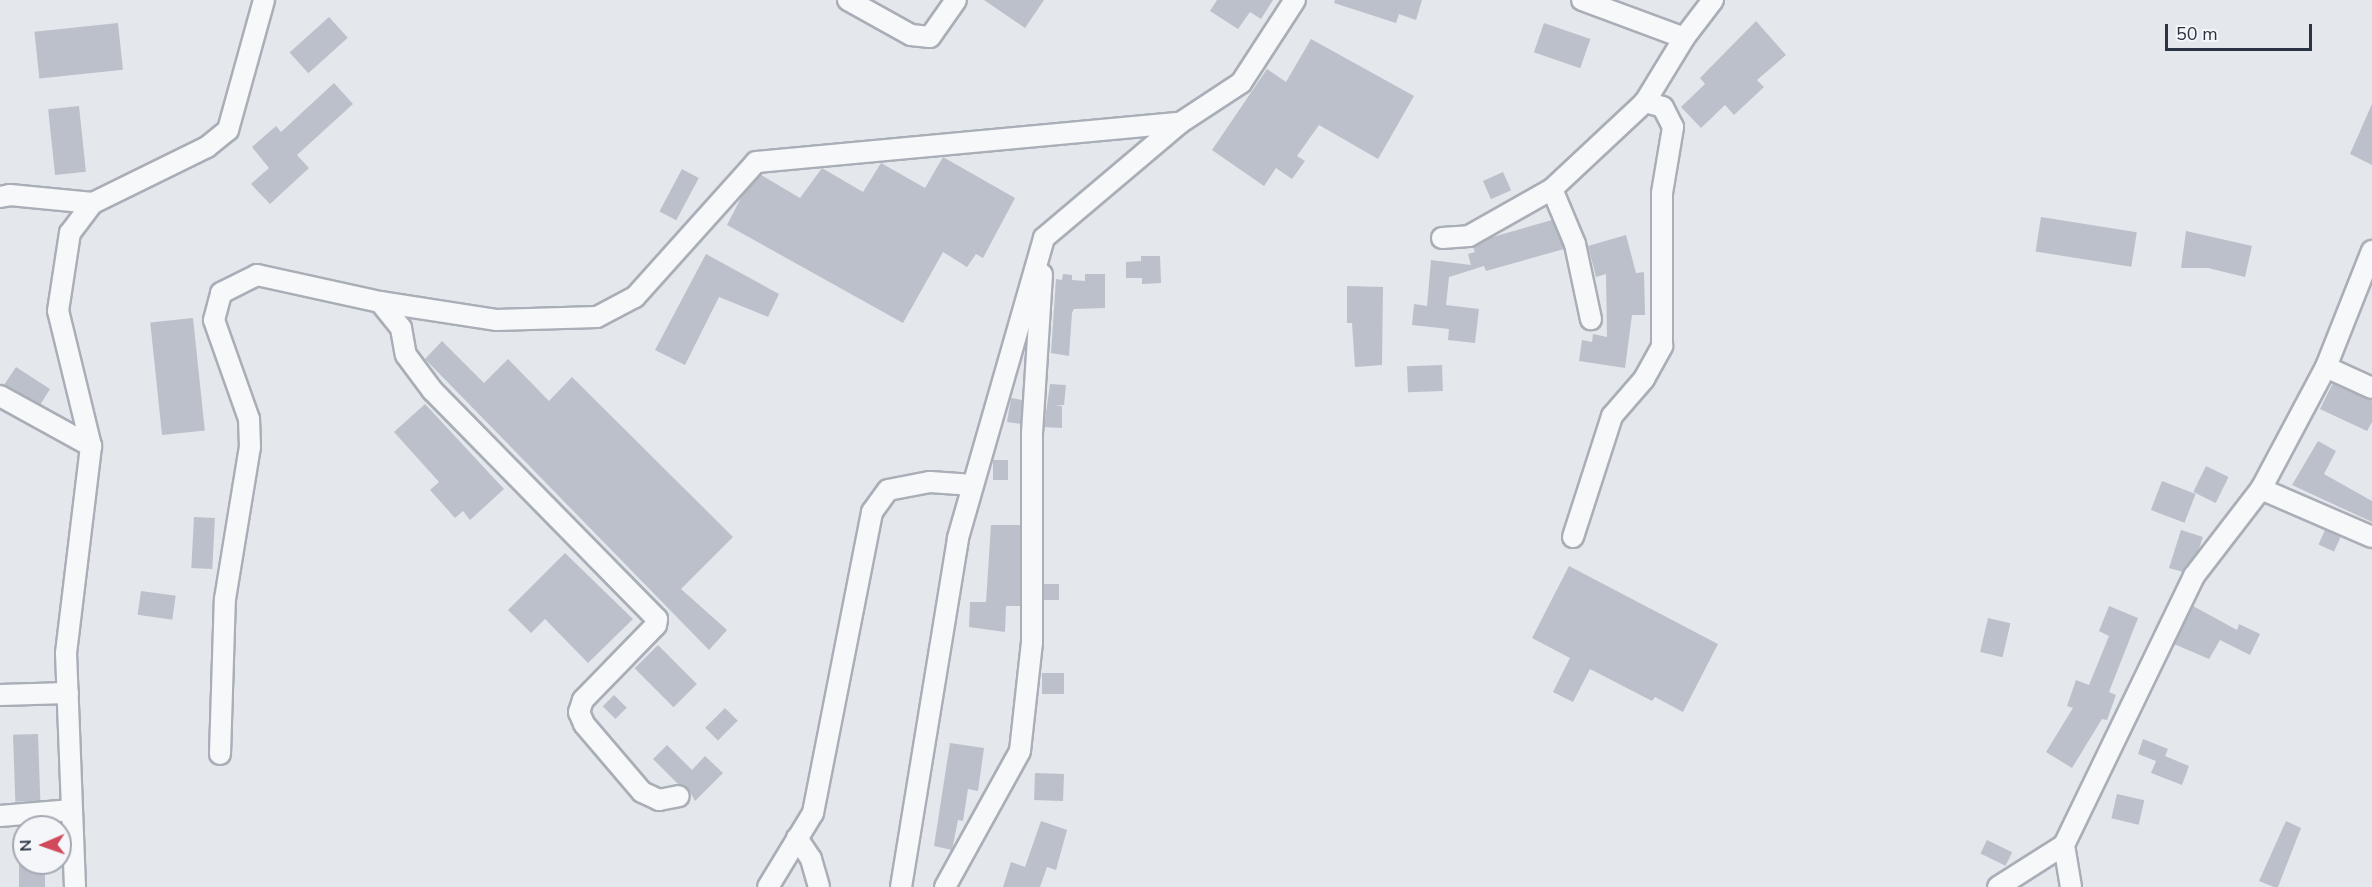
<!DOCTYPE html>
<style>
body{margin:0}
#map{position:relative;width:2372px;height:887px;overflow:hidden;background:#e4e7ec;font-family:"Nunito Sans",sans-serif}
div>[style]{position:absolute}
.building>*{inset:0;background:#bbc0ca;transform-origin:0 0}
.roads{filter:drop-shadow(2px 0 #a9aeb7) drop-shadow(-2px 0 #a9aeb7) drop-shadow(0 2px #a9aeb7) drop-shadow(0 -2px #a9aeb7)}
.minor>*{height:20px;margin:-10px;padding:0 10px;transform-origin:10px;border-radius:10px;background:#f7f8fa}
span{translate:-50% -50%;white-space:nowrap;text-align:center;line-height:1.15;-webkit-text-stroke:4.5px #f4f6f9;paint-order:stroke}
.north{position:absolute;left:12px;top:815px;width:60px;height:60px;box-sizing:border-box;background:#f4f6f9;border:2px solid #a4a8b1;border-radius:50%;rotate:268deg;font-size:16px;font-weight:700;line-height:24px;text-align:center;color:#2b3445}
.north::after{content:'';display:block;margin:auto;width:21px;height:27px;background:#d1495b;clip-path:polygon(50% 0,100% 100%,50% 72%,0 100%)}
.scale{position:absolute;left:2165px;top:24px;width:147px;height:27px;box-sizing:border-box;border:3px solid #2b3445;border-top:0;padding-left:8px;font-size:18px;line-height:21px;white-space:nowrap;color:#2b3445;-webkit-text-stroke:4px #f4f6f9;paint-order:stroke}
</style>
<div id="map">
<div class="building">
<i style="clip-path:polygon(984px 0,1044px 0,1025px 28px)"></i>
<i style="clip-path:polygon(1217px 0,1273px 0,1261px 19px,1250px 12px,1238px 29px,1210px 11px)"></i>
<i style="clip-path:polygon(1335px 0,1422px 0,1416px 20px,1399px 14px,1396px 23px,1334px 3px)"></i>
<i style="left:329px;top:17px;width:28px;height:53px;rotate:48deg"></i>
<i style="clip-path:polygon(1756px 21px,1786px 55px,1757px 80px,1764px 87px,1734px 115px,1725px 105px,1701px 128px,1681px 107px,1705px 84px,1700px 78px)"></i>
<i style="left:118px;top:23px;width:47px;height:84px;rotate:84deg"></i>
<i style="left:1544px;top:23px;width:49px;height:31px;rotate:19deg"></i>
<i style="clip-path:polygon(1311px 39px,1414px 96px,1378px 159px,1319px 125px,1297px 156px,1305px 161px,1292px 179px,1276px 168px,1264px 186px,1212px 150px,1267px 69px,1286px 82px)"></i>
<i style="clip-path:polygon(334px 83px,353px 104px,297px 155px,309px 168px,270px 204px,251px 184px,269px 168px,252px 147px,276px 126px,281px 132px)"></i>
<i style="clip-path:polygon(2372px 104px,2372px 165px,2350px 154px)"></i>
<i style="left:79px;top:106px;width:66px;height:31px;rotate:84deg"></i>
<i style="clip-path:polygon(943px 157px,1015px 198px,983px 258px,976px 254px,967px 267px,943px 252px,903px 323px,727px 225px,743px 194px,761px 175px,800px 198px,822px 168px,863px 192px,881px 163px,925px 188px)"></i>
<i style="left:682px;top:169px;width:19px;height:48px;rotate:28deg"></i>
<i style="left:1503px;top:172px;width:20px;height:22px;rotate:66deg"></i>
<i style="left:2041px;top:217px;width:97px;height:35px;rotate:9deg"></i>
<i style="clip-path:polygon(1552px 220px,1564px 249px,1486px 271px,1484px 266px,1449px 277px,1446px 305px,1479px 309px,1475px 343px,1448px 340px,1449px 329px,1412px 325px,1414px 304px,1427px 306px,1431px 260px,1471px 265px,1468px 254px,1475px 252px,1473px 247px,1489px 238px)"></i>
<i style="clip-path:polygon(2186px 231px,2252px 246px,2245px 277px,2208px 268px,2181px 268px)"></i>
<i style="clip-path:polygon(1626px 235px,1636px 273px,1644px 272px,1645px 315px,1632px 315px,1625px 368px,1579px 361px,1582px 340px,1592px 342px,1593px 334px,1607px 337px,1606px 274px,1596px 277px,1588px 246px)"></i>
<i style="clip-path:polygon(706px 254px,779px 294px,768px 317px,719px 297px,685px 365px,655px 350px)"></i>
<i style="clip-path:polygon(1141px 256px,1160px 256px,1161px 283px,1142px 284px,1142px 278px,1126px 278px,1126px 262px,1141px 261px)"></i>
<i style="clip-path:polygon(1063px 274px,1072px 275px,1072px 280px,1085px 281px,1085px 274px,1105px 274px,1105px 308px,1074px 309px,1072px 313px,1069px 356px,1051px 353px,1056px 279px,1062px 280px)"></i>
<i style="clip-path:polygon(1347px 286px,1383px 287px,1382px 365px,1355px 367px,1352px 323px,1347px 323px)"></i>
<i style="left:193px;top:318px;width:113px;height:43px;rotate:84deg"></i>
<i style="clip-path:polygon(442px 341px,484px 383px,508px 359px,549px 401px,572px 377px,733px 537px,681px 589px,727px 630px,709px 650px,425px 359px)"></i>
<i style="left:1442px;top:365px;width:26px;height:35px;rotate:88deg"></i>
<i style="clip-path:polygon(16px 367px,50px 389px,40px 405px,4px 385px)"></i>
<i style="clip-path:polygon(2333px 383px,2372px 401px,2372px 422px,2367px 431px,2320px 409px)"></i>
<i style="clip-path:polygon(1050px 384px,1066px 385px,1064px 405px,1055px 405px,1062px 406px,1062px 428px,1044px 427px)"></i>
<i style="clip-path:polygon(1011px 398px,1022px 400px,1021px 424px,1007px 422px)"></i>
<i style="clip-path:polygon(425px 404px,504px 489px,470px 520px,463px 511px,455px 518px,430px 490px,439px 482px,394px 432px)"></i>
<i style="clip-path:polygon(2318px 441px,2336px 451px,2324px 474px,2372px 501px,2372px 522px,2292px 485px)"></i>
<i style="left:993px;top:460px;width:15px;height:20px"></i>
<i style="left:2206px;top:466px;width:25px;height:29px;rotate:26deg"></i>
<i style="left:2162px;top:481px;width:36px;height:31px;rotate:21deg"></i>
<i style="left:194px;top:517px;width:21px;height:51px;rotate:3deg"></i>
<i style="clip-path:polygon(991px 525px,1020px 525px,1020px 606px,1006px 606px,1005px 632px,969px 627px,970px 602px,986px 602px)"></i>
<i style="clip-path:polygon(2181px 530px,2203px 537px,2198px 551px,2183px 572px,2169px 568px)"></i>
<i style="left:2325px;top:530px;width:17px;height:16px;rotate:24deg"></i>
<i style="clip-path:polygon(565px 553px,633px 619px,588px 663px,545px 619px,531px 633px,508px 610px)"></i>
<i style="clip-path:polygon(1569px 566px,1718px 644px,1683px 712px,1655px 697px,1652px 701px,1590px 669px,1573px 702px,1553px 692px,1570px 658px,1532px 638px)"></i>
<i style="left:1044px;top:584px;width:15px;height:16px"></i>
<i style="left:141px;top:591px;width:35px;height:24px;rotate:8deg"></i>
<i style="clip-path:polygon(2109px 606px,2138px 618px,2109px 692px,2116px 695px,2107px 720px,2102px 719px,2072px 768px,2046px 752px,2073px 708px,2067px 706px,2076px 680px,2089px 685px,2109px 636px,2099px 631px)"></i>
<i style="clip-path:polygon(2193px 606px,2237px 630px,2239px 624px,2260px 634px,2250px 655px,2220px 640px,2209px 659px,2174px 644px)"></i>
<i style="left:1988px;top:618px;width:23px;height:35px;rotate:13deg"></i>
<i style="left:658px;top:645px;width:55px;height:33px;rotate:45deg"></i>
<i style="left:1042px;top:673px;width:22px;height:21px"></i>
<i style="left:614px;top:695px;width:18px;height:16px;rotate:45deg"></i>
<i style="left:725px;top:708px;width:18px;height:28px;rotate:45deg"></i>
<i style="left:38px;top:734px;width:67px;height:25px;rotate:88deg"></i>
<i style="clip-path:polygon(2143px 739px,2168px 749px,2165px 756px,2189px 766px,2182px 785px,2151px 773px,2156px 761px,2138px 754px)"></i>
<i style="clip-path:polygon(950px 743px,984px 748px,978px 791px,968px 789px,963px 821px,958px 820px,952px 850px,934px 846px)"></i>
<i style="clip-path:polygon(667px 745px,692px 770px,705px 756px,723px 773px,695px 801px,688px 788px,678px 784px,653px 759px)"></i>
<i style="left:1035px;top:773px;width:29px;height:27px;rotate:2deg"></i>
<i style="left:2117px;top:794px;width:28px;height:25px;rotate:13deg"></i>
<i style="clip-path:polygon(1041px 821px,1067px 830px,1056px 870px,1047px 867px,1040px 887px,1003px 887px,1011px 862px,1025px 867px)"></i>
<i style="clip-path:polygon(2286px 821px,2301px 828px,2278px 887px,2274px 887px,2259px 881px)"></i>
<i style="left:1987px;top:840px;width:28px;height:15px;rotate:26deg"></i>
<i style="left:19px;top:863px;width:26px;height:24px"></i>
</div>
<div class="roads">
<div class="minor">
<i style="left:848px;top:0;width:72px;rotate:29.1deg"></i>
<i style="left:911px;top:35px;width:19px;rotate:6deg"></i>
<i style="left:930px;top:37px;width:45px;rotate:-54.9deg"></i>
<i style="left:1582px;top:0;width:109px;rotate:20.4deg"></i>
<i style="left:1684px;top:38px;width:48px;rotate:-52.7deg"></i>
<i style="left:1552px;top:189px;width:60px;rotate:67.3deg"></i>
<i style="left:1575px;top:244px;width:77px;rotate:78deg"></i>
<i style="left:0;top:197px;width:10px;rotate:-11deg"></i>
<i style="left:10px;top:195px;width:83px;rotate:5.5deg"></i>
<i style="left:1442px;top:238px;width:27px;rotate:-4deg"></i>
<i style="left:1469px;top:236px;width:95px;rotate:-29.5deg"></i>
<i style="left:1552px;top:189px;width:127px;rotate:-43.1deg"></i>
<i style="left:1645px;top:102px;width:75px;rotate:-58.6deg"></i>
<i style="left:380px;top:302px;width:33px;rotate:51deg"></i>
<i style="left:401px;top:328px;width:27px;rotate:80deg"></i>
<i style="left:406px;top:355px;width:44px;rotate:53.4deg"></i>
<i style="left:432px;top:390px;width:321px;rotate:45.5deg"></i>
<i style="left:657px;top:619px;width:6px;rotate:99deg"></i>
<i style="left:656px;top:625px;width:105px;rotate:134.2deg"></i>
<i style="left:583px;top:700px;width:13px;rotate:108deg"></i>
<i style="left:579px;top:712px;width:13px;rotate:67deg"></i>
<i style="left:584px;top:724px;width:89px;rotate:49.5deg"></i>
<i style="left:642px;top:792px;width:19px;rotate:25deg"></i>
<i style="left:659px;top:800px;width:20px;rotate:-11deg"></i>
<i style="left:2326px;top:367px;width:51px;rotate:24.5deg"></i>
<i style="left:0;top:396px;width:104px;rotate:28.8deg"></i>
<i style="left:2261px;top:489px;width:121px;rotate:23.4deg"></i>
<i style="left:1573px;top:537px;width:127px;rotate:-72.1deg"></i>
<i style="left:1612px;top:416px;width:49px;rotate:-49.1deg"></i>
<i style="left:1644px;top:379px;width:38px;rotate:-61deg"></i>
<i style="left:1662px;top:346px;width:153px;rotate:-90deg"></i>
<i style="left:1662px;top:193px;width:67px;rotate:-80.5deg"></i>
<i style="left:1673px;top:127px;width:22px;rotate:-117deg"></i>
<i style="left:1663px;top:107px;width:19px;rotate:-164deg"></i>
<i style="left:0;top:695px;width:68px;rotate:-1.7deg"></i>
<i style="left:220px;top:754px;width:155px;rotate:-88.2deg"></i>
<i style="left:225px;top:599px;width:154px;rotate:-80.7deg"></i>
<i style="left:250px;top:447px;width:28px;rotate:-92deg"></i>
<i style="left:249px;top:419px;width:105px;rotate:-109.5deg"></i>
<i style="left:214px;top:320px;width:28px;rotate:-75deg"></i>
<i style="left:221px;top:293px;width:40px;rotate:-26.6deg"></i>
<i style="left:257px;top:275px;width:126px;rotate:12.4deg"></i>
<i style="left:380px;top:302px;width:117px;rotate:8.8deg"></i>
<i style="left:496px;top:320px;width:101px;rotate:-1.7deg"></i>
<i style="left:597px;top:317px;width:43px;rotate:-27.8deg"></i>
<i style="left:635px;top:297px;width:181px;rotate:-48.1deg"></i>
<i style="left:756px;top:162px;width:426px;rotate:-5.3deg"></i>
<i style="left:0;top:816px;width:72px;rotate:-4.8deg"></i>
<i style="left:797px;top:838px;width:25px;rotate:56deg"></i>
<i style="left:811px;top:859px;width:29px;rotate:74deg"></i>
<i style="left:75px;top:887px;width:234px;rotate:-92.2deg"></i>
<i style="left:66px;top:653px;width:209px;rotate:-83.1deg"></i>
<i style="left:91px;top:446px;width:139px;rotate:-103.7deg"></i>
<i style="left:58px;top:311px;width:79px;rotate:-81.3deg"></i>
<i style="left:70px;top:233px;width:38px;rotate:-53deg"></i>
<i style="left:93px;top:203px;width:127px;rotate:-26.2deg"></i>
<i style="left:207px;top:147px;width:27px;rotate:-39deg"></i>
<i style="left:228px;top:130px;width:135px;rotate:-74.5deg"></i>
<i style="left:768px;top:887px;width:87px;rotate:-58.7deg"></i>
<i style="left:813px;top:813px;width:307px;rotate:-78.9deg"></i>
<i style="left:872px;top:512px;width:27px;rotate:-54deg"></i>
<i style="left:888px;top:490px;width:43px;rotate:-10.8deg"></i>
<i style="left:930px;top:482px;width:43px;rotate:4deg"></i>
<i style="left:901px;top:887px;width:354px;rotate:-80.7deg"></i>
<i style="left:958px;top:538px;width:312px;rotate:-74deg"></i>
<i style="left:1044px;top:238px;width:178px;rotate:-40.2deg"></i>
<i style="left:1180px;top:123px;width:73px;rotate:-33.3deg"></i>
<i style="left:1241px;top:83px;width:99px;rotate:-57deg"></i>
<i style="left:945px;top:887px;width:155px;rotate:-61.1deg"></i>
<i style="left:1020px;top:751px;width:110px;rotate:-83.7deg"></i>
<i style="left:1032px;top:642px;width:209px;rotate:-90deg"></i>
<i style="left:1032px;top:433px;width:159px;rotate:-86.4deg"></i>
<i style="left:1998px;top:887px;width:78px;rotate:-32.5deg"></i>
<i style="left:2071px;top:887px;width:43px;rotate:-99.5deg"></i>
<i style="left:2064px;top:845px;width:299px;rotate:-64.2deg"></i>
<i style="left:2194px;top:576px;width:110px;rotate:-52.4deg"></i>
<i style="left:2261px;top:489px;width:138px;rotate:-62deg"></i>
<i style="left:2326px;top:367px;width:125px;rotate:-68.4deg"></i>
</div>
</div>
<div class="north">N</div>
<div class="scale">50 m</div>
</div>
